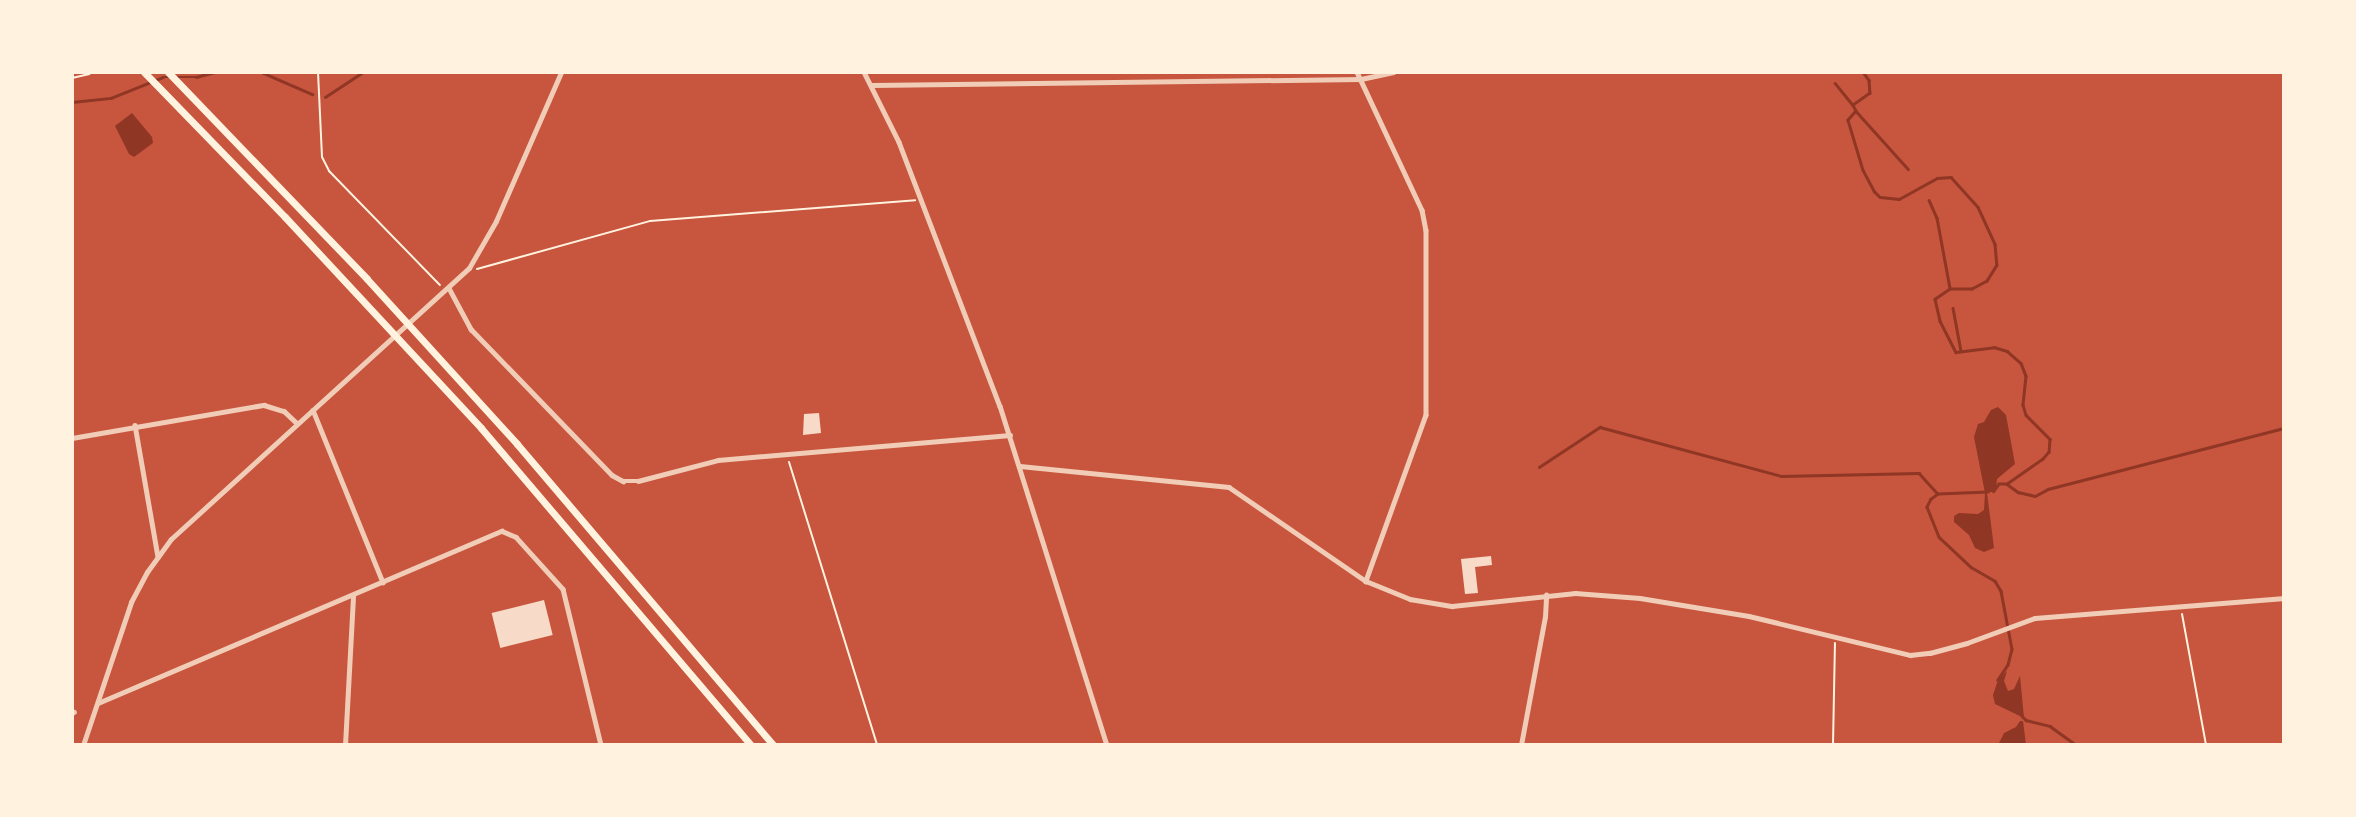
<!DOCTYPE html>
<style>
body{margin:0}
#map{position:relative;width:2356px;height:817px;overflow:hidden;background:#c8553d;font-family:"Fira Sans",sans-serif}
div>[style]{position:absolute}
.water>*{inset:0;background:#8f3625}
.stream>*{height:2.5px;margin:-1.25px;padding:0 1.25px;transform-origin:1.25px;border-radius:1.25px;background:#8f3625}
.building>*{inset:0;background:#f7dbc8;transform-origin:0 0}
.path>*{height:2px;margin:-1px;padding:0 1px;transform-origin:1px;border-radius:1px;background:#fff3e0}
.minor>*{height:4.5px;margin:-2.25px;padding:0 2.25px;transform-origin:2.25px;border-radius:2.25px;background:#f1ccb7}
.tertiary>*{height:5px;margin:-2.5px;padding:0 2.5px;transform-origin:2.5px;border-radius:2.5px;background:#f1ccb7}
.motorway>*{height:7px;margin:-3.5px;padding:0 3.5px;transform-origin:3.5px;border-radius:3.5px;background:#fff3e0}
span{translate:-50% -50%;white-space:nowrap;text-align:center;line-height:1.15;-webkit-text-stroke:6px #fff3e0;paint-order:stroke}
.frame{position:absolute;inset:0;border:74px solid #fff3e0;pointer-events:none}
</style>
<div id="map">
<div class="water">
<i style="clip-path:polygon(132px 113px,152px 137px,153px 143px,134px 157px,129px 154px,115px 126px)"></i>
<i style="clip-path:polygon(1998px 407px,2006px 415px,2015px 464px,1997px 479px,1996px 491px,1987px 493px,1994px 548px,1984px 552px,1975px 548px,1969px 535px,1954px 522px,1954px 516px,1959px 513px,1978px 514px,1984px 510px,1985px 493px,1974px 437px,1978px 424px,1984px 422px,1991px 410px)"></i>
<i style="clip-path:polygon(2007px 671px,2004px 681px,2008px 691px,2014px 689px,2020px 676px,2024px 718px,1995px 704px,1993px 695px,1998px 680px)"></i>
<i style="clip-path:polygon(2020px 721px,2023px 721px,2026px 745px,1998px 745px,2004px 733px,2016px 727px)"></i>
</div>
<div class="stream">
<i style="left:261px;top:72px;width:56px;rotate:23.3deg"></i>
<i style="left:1863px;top:72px;width:10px;rotate:53deg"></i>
<i style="left:1869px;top:80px;width:13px;rotate:86deg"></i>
<i style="left:1870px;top:93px;width:21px;rotate:145deg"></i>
<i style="left:1853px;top:105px;width:7px;rotate:63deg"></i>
<i style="left:1856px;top:111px;width:12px;rotate:132deg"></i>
<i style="left:1848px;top:120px;width:52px;rotate:73.3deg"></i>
<i style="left:1863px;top:170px;width:24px;rotate:62deg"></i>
<i style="left:1874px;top:191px;width:8px;rotate:45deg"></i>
<i style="left:1880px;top:197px;width:19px;rotate:6deg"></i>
<i style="left:1899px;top:199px;width:43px;rotate:-28.9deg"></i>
<i style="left:1937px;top:178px;width:14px;rotate:-4deg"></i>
<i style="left:1951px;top:177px;width:40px;rotate:48deg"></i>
<i style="left:1978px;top:207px;width:41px;rotate:65.3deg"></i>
<i style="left:1995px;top:244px;width:21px;rotate:85deg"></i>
<i style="left:1997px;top:265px;width:19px;rotate:122deg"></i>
<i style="left:1987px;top:281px;width:17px;rotate:152deg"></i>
<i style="left:1972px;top:289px;width:22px;rotate:180deg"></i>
<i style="left:1950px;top:289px;width:18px;rotate:146deg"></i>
<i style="left:1935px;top:299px;width:23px;rotate:77deg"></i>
<i style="left:1940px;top:321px;width:35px;rotate:63deg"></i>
<i style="left:1956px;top:352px;width:38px;rotate:-7deg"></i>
<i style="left:1994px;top:347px;width:14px;rotate:17deg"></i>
<i style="left:2007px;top:351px;width:18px;rotate:41deg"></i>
<i style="left:2021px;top:363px;width:14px;rotate:69deg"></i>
<i style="left:2026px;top:376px;width:29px;rotate:96deg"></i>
<i style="left:2023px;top:405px;width:10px;rotate:73deg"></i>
<i style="left:2026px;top:415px;width:34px;rotate:45deg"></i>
<i style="left:2050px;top:439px;width:13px;rotate:94deg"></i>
<i style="left:2049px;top:452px;width:9px;rotate:131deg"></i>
<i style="left:2043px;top:459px;width:44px;rotate:145.2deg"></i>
<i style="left:2007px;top:484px;width:8px;rotate:180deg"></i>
<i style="left:1999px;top:484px;width:9px;rotate:126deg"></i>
<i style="left:177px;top:77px;width:19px"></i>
<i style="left:196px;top:77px;width:20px;rotate:-15deg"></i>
<i style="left:1835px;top:83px;width:28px;rotate:51deg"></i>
<i style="left:325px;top:97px;width:45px;rotate:-33.3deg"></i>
<i style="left:72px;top:102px;width:39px;rotate:-6deg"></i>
<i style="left:111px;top:98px;width:56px;rotate:-22deg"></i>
<i style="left:163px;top:77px;width:7px"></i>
<i style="left:1856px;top:111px;width:78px;rotate:48.1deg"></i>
<i style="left:1929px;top:200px;width:20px;rotate:66deg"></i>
<i style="left:1937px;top:218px;width:71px;rotate:79.5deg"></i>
<i style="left:1953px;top:308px;width:44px;rotate:79.5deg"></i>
<i style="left:1539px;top:467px;width:73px;rotate:-33.3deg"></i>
<i style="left:1600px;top:427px;width:188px;rotate:15.1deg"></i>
<i style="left:1781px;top:476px;width:138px;rotate:-1.2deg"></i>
<i style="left:1919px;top:473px;width:27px;rotate:48deg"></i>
<i style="left:2007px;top:484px;width:14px;rotate:36deg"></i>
<i style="left:2018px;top:492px;width:17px;rotate:13deg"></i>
<i style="left:2035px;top:496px;width:15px;rotate:-28deg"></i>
<i style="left:2048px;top:489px;width:244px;rotate:-14.5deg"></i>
<i style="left:1988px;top:492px;width:50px;rotate:177.7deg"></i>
<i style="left:1938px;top:494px;width:9px;rotate:144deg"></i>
<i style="left:1931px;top:499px;width:9px;rotate:117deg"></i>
<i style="left:1927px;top:507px;width:32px;rotate:68deg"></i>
<i style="left:1939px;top:537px;width:44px;rotate:43.2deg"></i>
<i style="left:1971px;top:567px;width:28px;rotate:30deg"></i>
<i style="left:1995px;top:581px;width:12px;rotate:59deg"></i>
<i style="left:2001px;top:591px;width:59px;rotate:79.3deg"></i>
<i style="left:2012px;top:649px;width:16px;rotate:104deg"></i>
<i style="left:2008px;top:665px;width:18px;rotate:124deg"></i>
<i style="left:2022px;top:716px;width:6px;rotate:45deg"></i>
<i style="left:2026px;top:720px;width:25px;rotate:14deg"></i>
<i style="left:2050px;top:726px;width:32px;rotate:36deg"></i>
</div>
<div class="building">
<i style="clip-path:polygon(819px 413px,821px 433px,803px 435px,804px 414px)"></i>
<i style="clip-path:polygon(1491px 556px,1492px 565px,1475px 567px,1478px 593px,1465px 594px,1461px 559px)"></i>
<i style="left:544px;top:600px;width:36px;height:54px;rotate:76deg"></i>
</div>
<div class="path">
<i style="left:318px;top:72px;width:85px;rotate:87.3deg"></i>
<i style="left:322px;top:157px;width:16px;rotate:63deg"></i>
<i style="left:329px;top:171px;width:159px;rotate:45.8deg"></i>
<i style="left:72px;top:78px;width:18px;rotate:-13deg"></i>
<i style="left:477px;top:269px;width:180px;rotate:-15.5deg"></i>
<i style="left:650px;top:221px;width:266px;rotate:-4.5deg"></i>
<i style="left:789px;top:462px;width:296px;rotate:72.7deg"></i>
<i style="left:2182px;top:614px;width:133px;rotate:79.6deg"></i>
<i style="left:1833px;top:745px;width:102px;rotate:-88.9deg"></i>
</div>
<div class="minor">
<i style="left:864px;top:72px;width:78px;rotate:63.4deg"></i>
<i style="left:899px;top:142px;width:283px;rotate:69.1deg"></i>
<i style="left:1000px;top:406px;width:355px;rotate:72.5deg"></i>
<i style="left:1357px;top:72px;width:153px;rotate:64.8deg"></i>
<i style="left:1422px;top:210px;width:20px;rotate:79deg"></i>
<i style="left:1426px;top:230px;width:185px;rotate:90deg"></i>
<i style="left:1426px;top:415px;width:177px;rotate:109.9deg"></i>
<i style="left:872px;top:85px;width:489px;rotate:-0.7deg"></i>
<i style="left:1361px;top:79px;width:33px;rotate:-12deg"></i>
<i style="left:449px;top:288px;width:47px;rotate:61.8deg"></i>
<i style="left:471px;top:329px;width:203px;rotate:46deg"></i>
<i style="left:612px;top:475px;width:13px;rotate:29deg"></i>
<i style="left:623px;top:481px;width:15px"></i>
<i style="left:638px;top:481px;width:83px;rotate:-14.7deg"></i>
<i style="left:718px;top:460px;width:293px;rotate:-4.9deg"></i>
<i style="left:313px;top:410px;width:186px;rotate:67.9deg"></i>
<i style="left:135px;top:425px;width:134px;rotate:80.1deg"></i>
<i style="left:72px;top:438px;width:195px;rotate:-9.8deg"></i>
<i style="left:264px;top:405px;width:21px;rotate:17deg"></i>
<i style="left:284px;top:411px;width:18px;rotate:43deg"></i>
<i style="left:1020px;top:466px;width:210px;rotate:5.7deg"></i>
<i style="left:1229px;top:487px;width:166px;rotate:34.5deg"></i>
<i style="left:1366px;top:581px;width:48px;rotate:22.2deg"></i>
<i style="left:1410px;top:599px;width:43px;rotate:9.5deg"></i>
<i style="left:1452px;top:606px;width:124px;rotate:-6deg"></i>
<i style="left:1575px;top:593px;width:65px;rotate:4.4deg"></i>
<i style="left:1640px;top:598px;width:110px;rotate:9.4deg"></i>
<i style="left:1749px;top:616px;width:166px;rotate:13.6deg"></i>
<i style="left:1910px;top:655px;width:20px;rotate:-6deg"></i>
<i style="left:1930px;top:653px;width:38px;rotate:-15deg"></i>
<i style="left:1967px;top:643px;width:72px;rotate:-20.2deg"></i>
<i style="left:2035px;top:618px;width:250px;rotate:-4.6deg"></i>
<i style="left:98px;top:703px;width:439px;rotate:-23.1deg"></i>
<i style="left:502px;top:531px;width:15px;rotate:23deg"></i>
<i style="left:516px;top:537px;width:70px;rotate:47.9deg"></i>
<i style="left:563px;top:589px;width:161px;rotate:76.3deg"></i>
<i style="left:72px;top:713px;width:2px;rotate:-27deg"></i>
<i style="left:345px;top:745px;width:150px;rotate:-86.9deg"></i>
<i style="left:1521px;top:745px;width:130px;rotate:-79.4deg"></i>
<i style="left:1545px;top:617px;width:22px;rotate:-87deg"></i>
</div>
<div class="tertiary">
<i style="left:83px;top:745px;width:151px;rotate:-71.4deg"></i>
<i style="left:131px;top:602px;width:34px;rotate:-62deg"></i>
<i style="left:147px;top:572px;width:41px;rotate:-54deg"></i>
<i style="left:171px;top:539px;width:403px;rotate:-42.3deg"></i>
<i style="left:469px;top:268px;width:54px;rotate:-60.1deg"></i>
<i style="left:496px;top:221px;width:163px;rotate:-66.4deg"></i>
</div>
<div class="motorway">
<i style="left:144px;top:72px;width:202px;rotate:45.8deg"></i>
<i style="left:285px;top:217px;width:288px;rotate:47.1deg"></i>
<i style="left:481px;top:428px;width:416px;rotate:49.6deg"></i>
<i style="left:168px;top:72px;width:287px;rotate:46.1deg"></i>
<i style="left:367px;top:279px;width:223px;rotate:47.7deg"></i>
<i style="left:517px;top:444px;width:395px;rotate:49.6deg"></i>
</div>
<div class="frame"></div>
</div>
